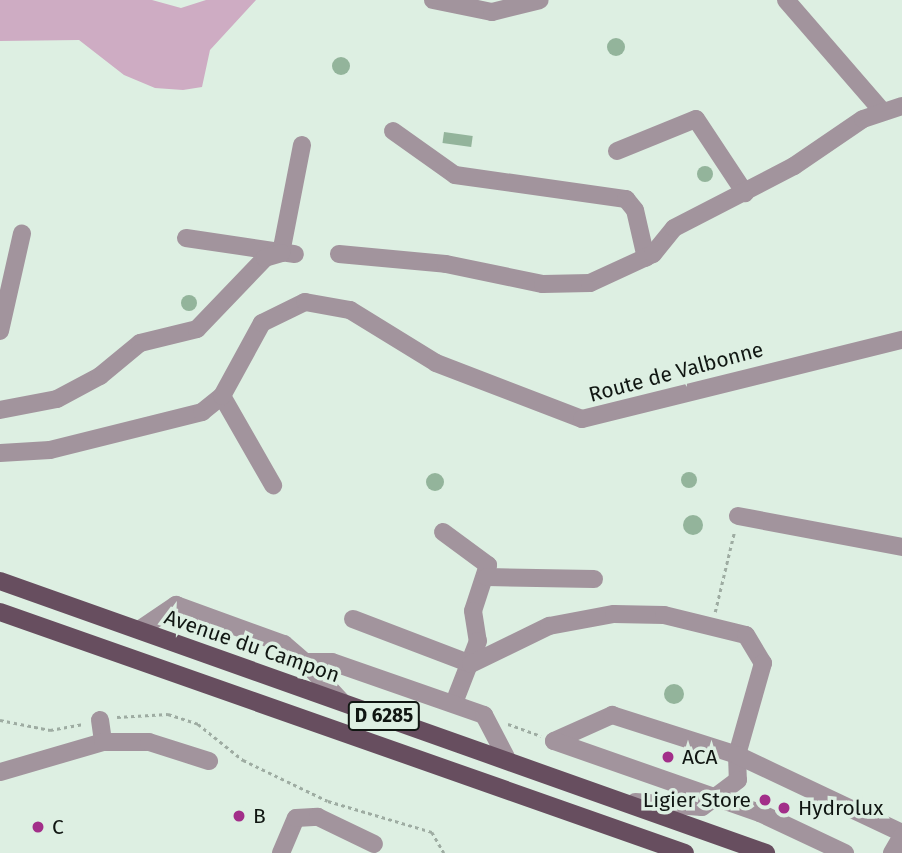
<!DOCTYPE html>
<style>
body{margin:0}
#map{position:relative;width:902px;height:853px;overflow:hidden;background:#ddefe2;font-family:"Fira Sans",sans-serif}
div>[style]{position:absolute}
.forest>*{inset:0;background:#ceacc3}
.water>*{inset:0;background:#93b49b;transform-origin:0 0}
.round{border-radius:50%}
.path>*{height:2.5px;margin-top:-1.25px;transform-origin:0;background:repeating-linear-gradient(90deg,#9eaca2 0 3.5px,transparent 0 7px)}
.minor>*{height:18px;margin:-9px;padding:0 9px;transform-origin:9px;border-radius:9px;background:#a2949d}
.major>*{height:18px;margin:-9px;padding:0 9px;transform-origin:9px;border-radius:9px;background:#674e5f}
.dots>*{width:19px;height:19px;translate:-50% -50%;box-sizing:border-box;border:4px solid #ddefe2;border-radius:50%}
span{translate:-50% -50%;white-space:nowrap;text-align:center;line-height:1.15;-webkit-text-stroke:7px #ddefe2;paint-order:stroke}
.shield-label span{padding:2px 5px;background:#ddefe2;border:2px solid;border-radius:5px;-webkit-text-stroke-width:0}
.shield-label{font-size:19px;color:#101612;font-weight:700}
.street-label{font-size:21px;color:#101612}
.poi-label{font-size:21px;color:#101612}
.left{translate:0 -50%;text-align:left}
.right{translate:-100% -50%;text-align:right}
</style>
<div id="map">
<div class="forest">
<i style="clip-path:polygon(0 0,152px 0,181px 8px,206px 0,256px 0,210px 50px,202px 87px,183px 90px,155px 88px,124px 75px,79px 40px,0 41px)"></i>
</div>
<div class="water">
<i class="round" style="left:607px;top:38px;width:18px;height:18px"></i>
<i class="round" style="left:332px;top:57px;width:18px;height:18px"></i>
<i style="left:444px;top:132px;width:29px;height:11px;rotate:8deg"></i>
<i class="round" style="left:697px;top:166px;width:16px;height:16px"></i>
<i class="round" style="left:181px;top:295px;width:16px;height:16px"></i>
<i class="round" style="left:681px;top:472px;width:16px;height:16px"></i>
<i class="round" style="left:426px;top:473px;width:18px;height:18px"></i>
<i class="round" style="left:683px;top:515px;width:20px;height:20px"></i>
<i class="round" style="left:664px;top:684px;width:20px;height:20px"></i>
</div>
<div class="path">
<i style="left:715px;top:612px;width:81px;rotate:-76.5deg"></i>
<i style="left:117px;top:717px;width:51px;rotate:-3.4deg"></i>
<i style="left:168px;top:714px;width:32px;rotate:18deg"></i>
<i style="left:198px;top:724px;width:58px;rotate:38.7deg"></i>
<i style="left:243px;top:760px;width:94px;rotate:25.8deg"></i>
<i style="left:328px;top:801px;width:109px;rotate:16.6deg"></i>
<i style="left:432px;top:832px;width:24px;rotate:60deg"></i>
<i style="left:0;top:720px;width:51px;rotate:11.3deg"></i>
<i style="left:50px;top:730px;width:34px;rotate:-10deg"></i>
<i style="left:508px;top:724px;width:35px;rotate:20deg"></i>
</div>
<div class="minor">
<i style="left:433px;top:0;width:60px;rotate:11.5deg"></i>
<i style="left:492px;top:12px;width:49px;rotate:-14deg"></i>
<i style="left:786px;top:0;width:147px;rotate:49.1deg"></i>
<i style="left:393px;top:131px;width:76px;rotate:35.4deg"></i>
<i style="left:455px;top:175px;width:173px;rotate:8deg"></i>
<i style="left:626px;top:199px;width:14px;rotate:51deg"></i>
<i style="left:635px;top:210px;width:49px;rotate:77.1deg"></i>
<i style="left:617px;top:151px;width:85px;rotate:-22.1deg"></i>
<i style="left:696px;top:119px;width:89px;rotate:56.5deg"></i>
<i style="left:186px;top:238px;width:110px;rotate:8.4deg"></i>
<i style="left:281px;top:253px;width:110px;rotate:-79deg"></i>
<i style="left:339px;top:254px;width:107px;rotate:5.3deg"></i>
<i style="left:446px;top:264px;width:99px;rotate:11.7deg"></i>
<i style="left:543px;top:284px;width:47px;rotate:-1.2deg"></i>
<i style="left:590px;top:283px;width:69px;rotate:-24.7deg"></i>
<i style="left:653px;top:254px;width:33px;rotate:-51deg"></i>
<i style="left:674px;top:228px;width:135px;rotate:-27.3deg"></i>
<i style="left:794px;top:166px;width:83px;rotate:-34.3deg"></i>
<i style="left:863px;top:119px;width:41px;rotate:-18.4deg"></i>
<i style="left:0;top:331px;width:100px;rotate:-77.3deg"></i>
<i style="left:222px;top:396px;width:103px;rotate:60.2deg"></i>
<i style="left:0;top:410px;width:58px;rotate:-10.9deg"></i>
<i style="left:57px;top:399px;width:49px;rotate:-28.1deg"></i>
<i style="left:100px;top:376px;width:52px;rotate:-39.5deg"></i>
<i style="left:140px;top:343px;width:59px;rotate:-13.8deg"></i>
<i style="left:197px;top:329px;width:98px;rotate:-46.2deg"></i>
<i style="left:265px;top:258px;width:17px;rotate:-17deg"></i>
<i style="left:0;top:453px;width:50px;rotate:-3.4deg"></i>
<i style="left:50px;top:450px;width:157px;rotate:-14deg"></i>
<i style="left:202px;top:412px;width:26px;rotate:-39deg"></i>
<i style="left:222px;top:396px;width:83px;rotate:-61.3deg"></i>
<i style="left:262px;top:323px;width:48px;rotate:-26deg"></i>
<i style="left:305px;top:302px;width:46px;rotate:10.1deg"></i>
<i style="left:350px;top:310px;width:101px;rotate:31.6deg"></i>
<i style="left:436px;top:363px;width:156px;rotate:21deg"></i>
<i style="left:582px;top:419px;width:330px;rotate:-13.9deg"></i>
<i style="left:738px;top:516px;width:167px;rotate:10.7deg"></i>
<i style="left:443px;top:532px;width:56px;rotate:36.3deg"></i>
<i style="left:488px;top:565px;width:48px;rotate:108.1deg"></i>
<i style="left:473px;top:611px;width:30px;rotate:81deg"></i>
<i style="left:478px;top:641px;width:66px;rotate:111.2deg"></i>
<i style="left:487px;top:577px;width:107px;rotate:1.1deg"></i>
<i style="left:353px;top:619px;width:126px;rotate:20.9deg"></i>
<i style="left:471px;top:664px;width:87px;rotate:-26deg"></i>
<i style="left:549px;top:626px;width:66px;rotate:-10.5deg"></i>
<i style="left:614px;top:614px;width:50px;rotate:1.1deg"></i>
<i style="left:664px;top:615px;width:84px;rotate:13.7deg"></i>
<i style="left:746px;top:635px;width:33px;rotate:59deg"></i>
<i style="left:763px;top:663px;width:96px;rotate:105.8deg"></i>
<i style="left:737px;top:755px;width:25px;rotate:88deg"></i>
<i style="left:738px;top:780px;width:45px;rotate:143.1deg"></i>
<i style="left:702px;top:807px;width:67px;rotate:-175.7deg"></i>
<i style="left:139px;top:630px;width:45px;rotate:-34deg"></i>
<i style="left:176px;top:605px;width:115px;rotate:19.9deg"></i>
<i style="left:284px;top:644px;width:28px;rotate:41deg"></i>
<i style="left:305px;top:662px;width:27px"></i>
<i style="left:332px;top:662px;width:161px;rotate:19.2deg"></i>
<i style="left:484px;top:715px;width:47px;rotate:62.4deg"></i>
<i style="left:305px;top:662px;width:53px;rotate:47.3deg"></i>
<i style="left:100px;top:720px;width:22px;rotate:82deg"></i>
<i style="left:554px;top:741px;width:64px;rotate:-24.1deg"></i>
<i style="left:612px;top:715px;width:131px;rotate:17.7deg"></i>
<i style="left:737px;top:755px;width:183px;rotate:25.3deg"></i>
<i style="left:554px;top:741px;width:218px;rotate:19.3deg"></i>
<i style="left:760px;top:813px;width:94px;rotate:25.2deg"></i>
<i style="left:0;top:772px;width:107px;rotate:-16.2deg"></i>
<i style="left:103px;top:742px;width:46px"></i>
<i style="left:149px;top:742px;width:63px;rotate:17.6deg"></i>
<i style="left:281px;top:853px;width:38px;rotate:-67deg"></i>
<i style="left:296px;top:818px;width:22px;rotate:-3deg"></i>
<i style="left:318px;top:817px;width:62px;rotate:25.7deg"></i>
<i style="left:892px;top:853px;width:20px;rotate:-60deg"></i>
</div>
<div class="major">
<i style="left:0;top:581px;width:813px;rotate:19.55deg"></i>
<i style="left:0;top:612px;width:726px;rotate:19.38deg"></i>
</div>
<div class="dots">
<i style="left:668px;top:757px;background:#a22f89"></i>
<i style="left:765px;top:800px;background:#a22f89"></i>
<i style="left:784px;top:808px;background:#a22f89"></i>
<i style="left:239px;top:816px;background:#a22f89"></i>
<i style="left:38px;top:827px;background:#a22f89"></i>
</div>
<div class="shield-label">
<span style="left:384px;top:716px">D 6285</span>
</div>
<div class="street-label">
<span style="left:676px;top:372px;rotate:-15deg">Route de Valbonne</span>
<span style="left:252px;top:646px;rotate:19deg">Avenue du Campon</span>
</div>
<div class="poi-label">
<span class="left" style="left:682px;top:757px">ACA</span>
<span class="right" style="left:751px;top:800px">Ligier Store</span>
<span class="left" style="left:798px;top:808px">Hydrolux</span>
<span class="left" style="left:253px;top:816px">B</span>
<span class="left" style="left:52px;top:827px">C</span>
</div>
</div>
